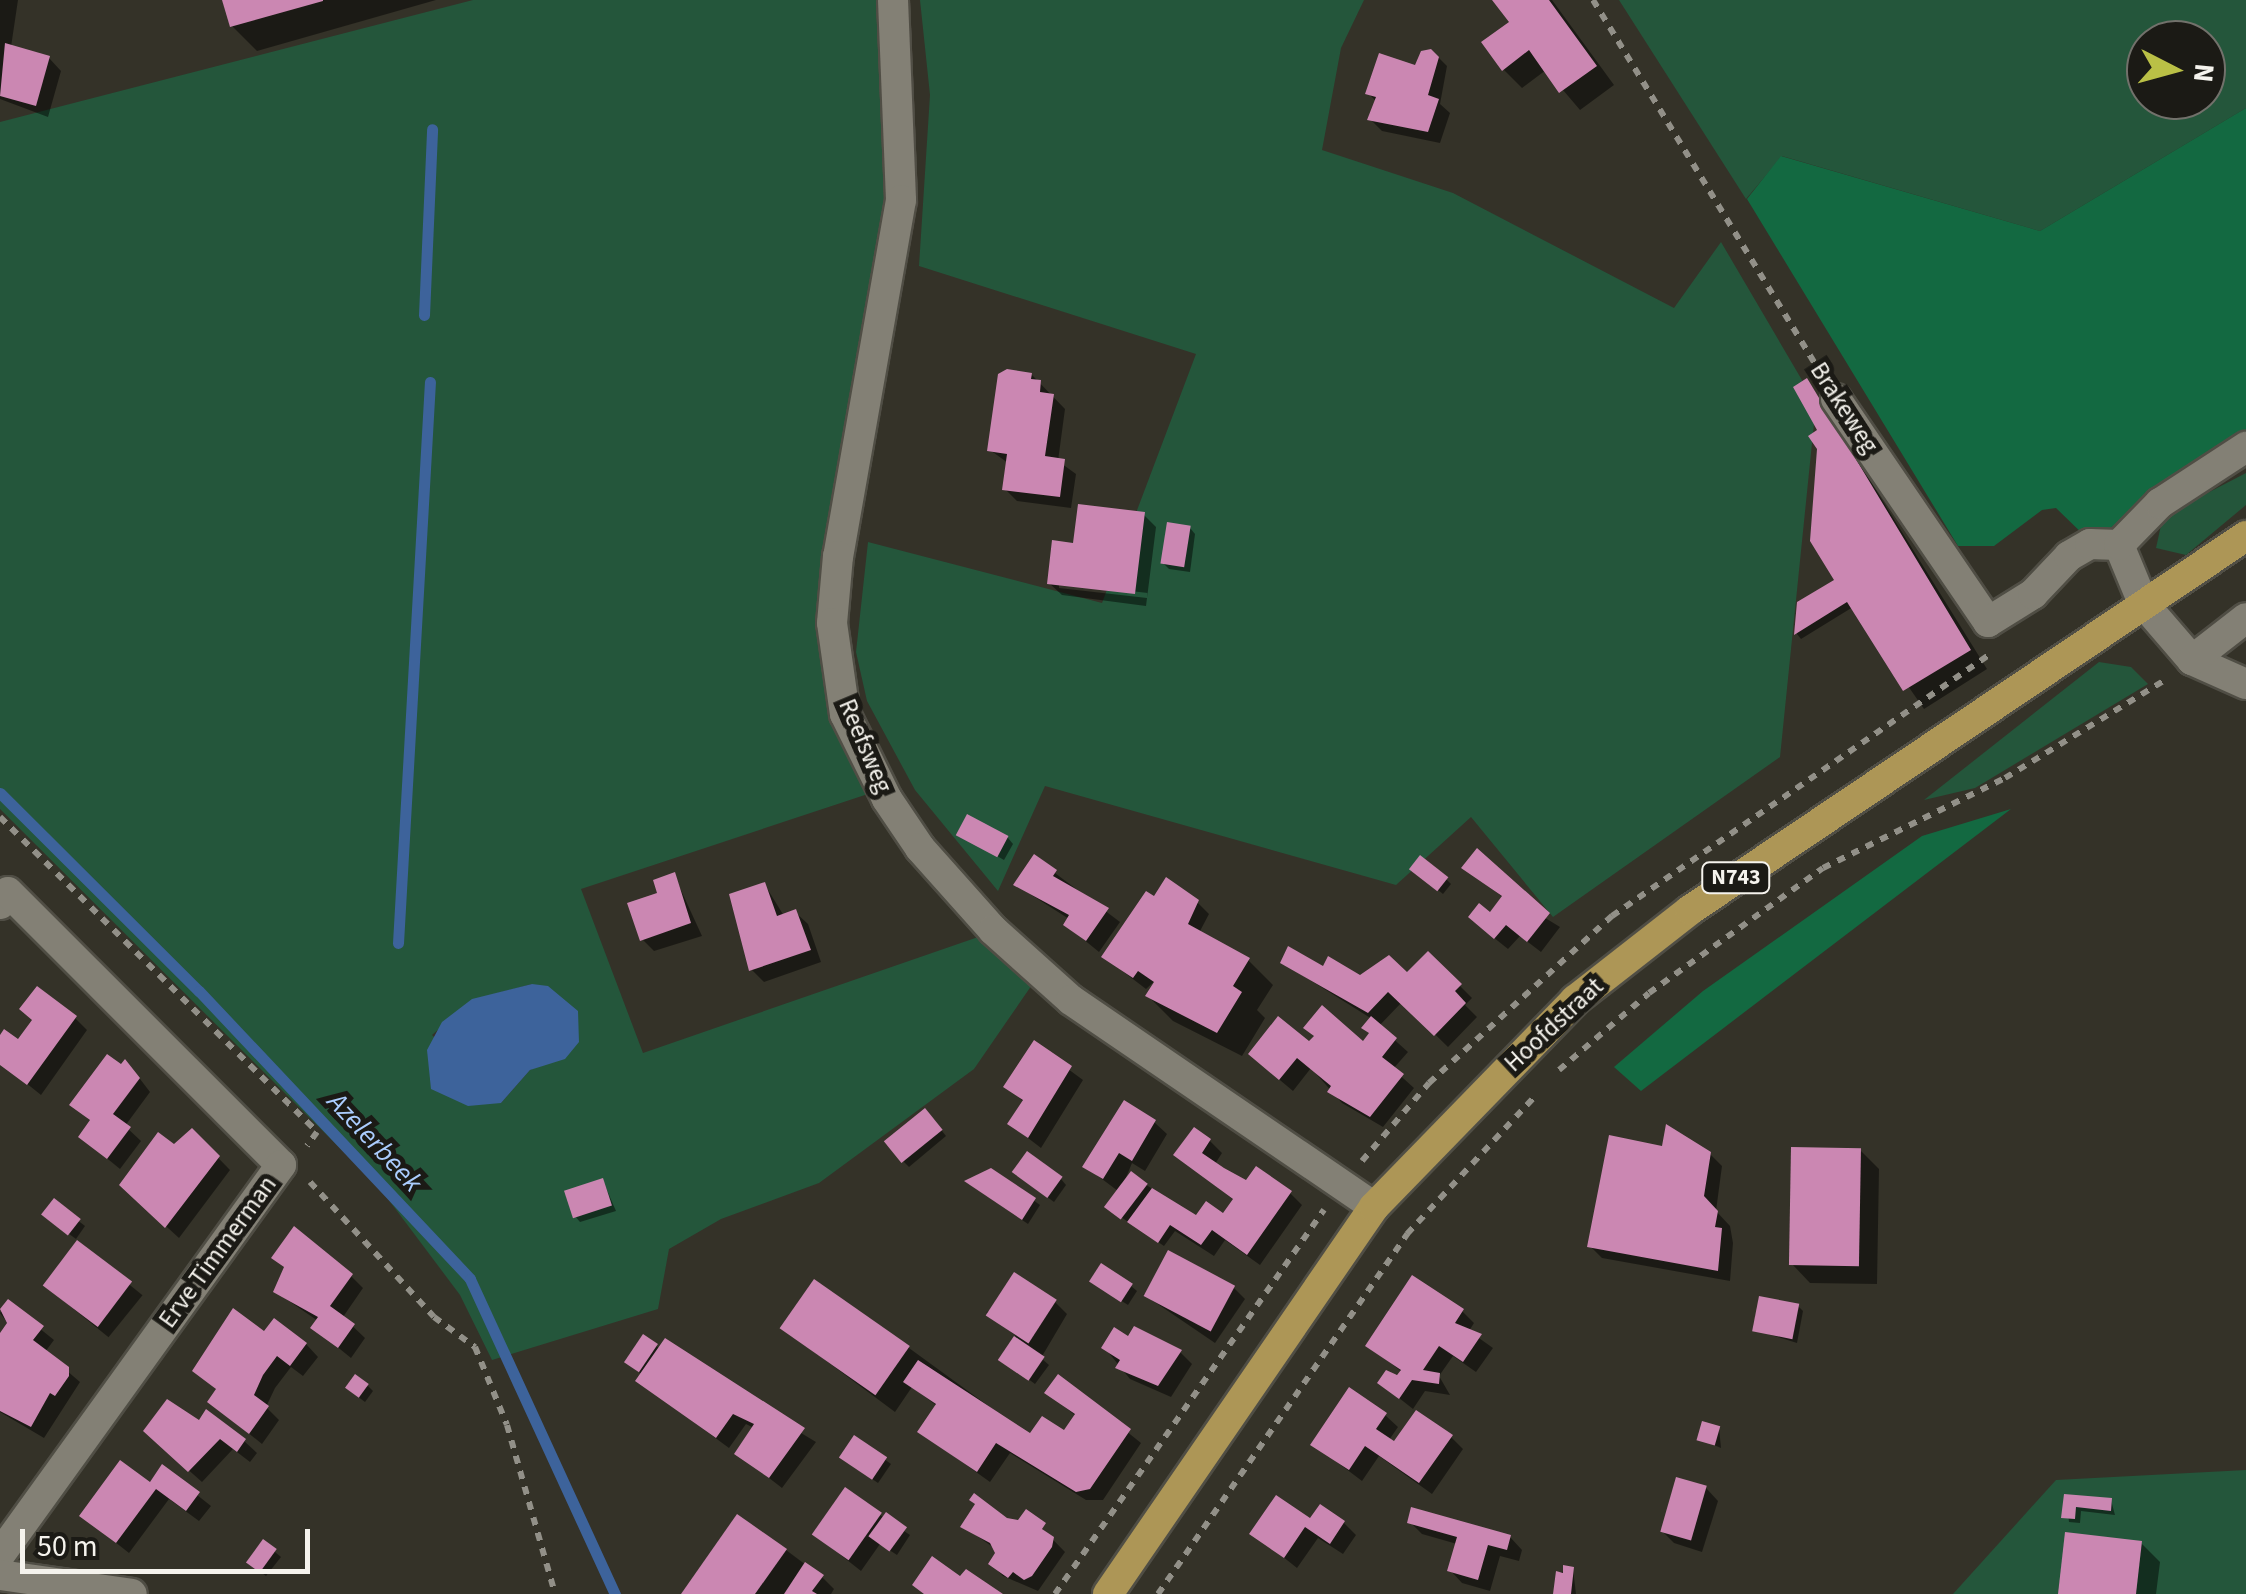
<!DOCTYPE html>
<style>
body{margin:0}
#map{position:relative;width:2246px;height:1594px;overflow:hidden;background:#343228;font-family:"Source Sans 3",sans-serif}
div>[style]{position:absolute}
.green>*{inset:0;background:#24563b}
.forest>*{inset:0;background:#136941}
.water>*{inset:0;background:#3d639b}
.shadow>*{inset:0;background:#0007;transform-origin:0 0}
.stream>*{height:11px;margin:-5.5px;padding:0 5.5px;transform-origin:5.5px;border-radius:5.5px;background:#3d639b}
.building>*{inset:0;background:#cb87b2;transform-origin:0 0}
.path>*{height:6px;margin-top:-3px;transform-origin:0;background:repeating-linear-gradient(90deg,#929088 0 8px,transparent 0 16px)}
.roads{filter:drop-shadow(2px 0 #504e45) drop-shadow(-2px 0 #504e45) drop-shadow(0 2px #504e45) drop-shadow(0 -2px #504e45)}
.street>*{height:30px;margin:-15px;padding:0 15px;transform-origin:15px;border-radius:15px;background:#838075}
.primary>*{height:30px;margin:-15px;padding:0 15px;transform-origin:15px;border-radius:15px;background:#ad9656}
span{translate:-50% -50%;white-space:nowrap;text-align:center;line-height:1.15;-webkit-text-stroke:10px #1b1a15;paint-order:stroke}
.shield-label span{padding:2px 8px;background:#1b1a15;border:2px solid;border-radius:8px;-webkit-text-stroke-width:0}
.shield-label{font-size:22px;color:#f5f3ed;font-weight:700}
.street-label{font-size:25px;color:#f5f3ed}
.water-label{font-size:28px;color:#abcdfe;font-style:italic}
.north{position:absolute;left:2126px;top:20px;width:100px;height:100px;box-sizing:border-box;background:#1b1a15;border:2px solid #72716b;border-radius:50%;rotate:96deg;font-size:28px;font-weight:700;line-height:40px;text-align:center;color:#f5f3ed}
.north::after{content:'';display:block;margin:auto;width:35px;height:45px;background:#bac046;clip-path:polygon(50% 0,100% 100%,50% 72%,0 100%)}
.scale{position:absolute;left:20px;top:1529px;width:290px;height:45px;box-sizing:border-box;border:5px solid #f5f3ed;border-top:0;padding-left:12px;font-size:30px;line-height:35px;white-space:nowrap;color:#f5f3ed;-webkit-text-stroke:8px #1b1a15;paint-order:stroke}
</style>
<div id="map">
<div class="green">
<i style="clip-path:polygon(evenodd,473px 0,886px 0,889px 215px,825px 602px,821px 665px,874px 792px,581px 889px,643px 1053px,984px 935px,1036px 979px,974px 1069px,819px 1183px,721px 1219px,669px 1249px,658px 1309px,492px 1360px,460px 1295px,379px 1187px,0 809px,0 122px,473px 0,532px 984px,554px 1059px,530px 1070px,501px 1103px,432px 1035px,472px 1000px,532px 984px)"></i>
<i style="clip-path:polygon(920px 0,1364px 0,1341px 48px,1322px 150px,1453px 193px,1674px 308px,1721px 242px,1816px 404px,1780px 757px,1553px 917px,1471px 817px,1396px 885px,1045px 786px,998px 891px,915px 790px,867px 701px,856px 652px,868px 542px,1102px 603px,1196px 354px,919px 266px,930px 95px)"></i>
<i style="clip-path:polygon(evenodd,1619px 0,2246px 0,2246px 108px,2040px 231px,1782px 156px,1746px 199px,1619px 0,2146px 40px,2206px 40px,2206px 100px,2146px 100px,2146px 40px)"></i>
<i style="clip-path:polygon(2246px 473px,2246px 505px,2186px 555px,2156px 548px,2163px 516px)"></i>
<i style="clip-path:polygon(2099px 662px,2131px 667px,2148px 684px,1975px 788px,1924px 800px)"></i>
<i style="clip-path:polygon(2246px 1470px,2246px 1594px,1953px 1594px,2056px 1480px)"></i>
</div>
<div class="forest">
<i style="clip-path:polygon(2246px 108px,2246px 440px,2090px 541px,2056px 508px,2042px 510px,1994px 546px,1958px 546px,1747px 199px,1781px 156px,2040px 231px)"></i>
<i style="clip-path:polygon(2011px 809px,1641px 1091px,1614px 1067px,1703px 991px,1922px 836px)"></i>
</div>
<div class="water">
<i style="clip-path:polygon(532px 984px,548px 986px,578px 1011px,579px 1042px,565px 1059px,530px 1070px,501px 1103px,468px 1106px,431px 1089px,427px 1050px,442px 1022px,472px 999px)"></i>
</div>
<div class="shadow">
<i style="clip-path:polygon(0 0,18px 0,11px 47px,49px 58px,61px 71px,48px 117px,0 99px)"></i>
<i style="clip-path:polygon(225px 0,436px 0,257px 51px,232px 26px)"></i>
<i style="clip-path:polygon(1495px 0,1552px 0,1614px 85px,1580px 110px,1546px 70px,1522px 88px,1503px 69px,1512px 23px)"></i>
<i style="clip-path:polygon(1435px 54px,1447px 66px,1440px 104px,1450px 113px,1440px 143px,1382px 131px,1370px 119px,1377px 102px,1368px 93px)"></i>
<i style="clip-path:polygon(1032px 375px,1065px 409px,1058px 461px,1076px 474px,1071px 508px,1017px 501px,1005px 489px,1008px 463px,990px 450px)"></i>
<i style="clip-path:polygon(1812px 387px,1987px 669px,1924px 709px,1853px 607px,1801px 639px,1797px 634px,1800px 603px,1837px 581px)"></i>
<i style="clip-path:polygon(evenodd,1144px 515px,1156px 527px,1146px 606px,1062px 595px,1049px 583px,1075px 546px,1144px 515px,1059px 583px,1148px 593px,1147px 598px,1059px 588px,1059px 583px)"></i>
<i style="clip-path:polygon(1190px 528px,1195px 534px,1190px 572px,1169px 569px,1163px 563px)"></i>
<i style="clip-path:polygon(959px 834px,1008px 838px,1013px 844px,1004px 860px)"></i>
<i style="clip-path:polygon(1035px 858px,1120px 922px,1099px 952px,1066px 925px,1069px 919px,1016px 885px)"></i>
<i style="clip-path:polygon(1464px 868px,1560px 927px,1541px 952px,1520px 936px,1508px 949px,1483px 929px,1504px 898px)"></i>
<i style="clip-path:polygon(1418px 874px,1446px 879px,1451px 884px,1443px 894px)"></i>
<i style="clip-path:polygon(674px 875px,702px 936px,654px 951px,642px 939px)"></i>
<i style="clip-path:polygon(765px 885px,784px 916px,795px 912px,808px 924px,821px 962px,764px 982px,752px 970px,732px 896px)"></i>
<i style="clip-path:polygon(1154px 900px,1197px 902px,1209px 914px,1199px 933px,1248px 960px,1273px 985px,1257px 1010px,1265px 1018px,1242px 1056px,1173px 1021px,1148px 996px,1160px 976px,1146px 989px,1104px 957px)"></i>
<i style="clip-path:polygon(1428px 954px,1472px 998px,1465px 1005px,1477px 1017px,1448px 1047px,1402px 1002px,1379px 1026px,1408px 1052px,1393px 1069px,1414px 1088px,1383px 1127px,1342px 1103px,1311px 1068px,1293px 1091px,1263px 1066px,1310px 1045px,1363px 1045px,1371px 1034px,1372px 1019px,1283px 963px,1361px 978px,1407px 976px)"></i>
<i style="clip-path:polygon(75px 1018px,87px 1030px,41px 1095px,0 1062px,0 1039px,19px 1043px)"></i>
<i style="clip-path:polygon(1034px 1044px,1083px 1080px,1041px 1148px,1010px 1124px,1025px 1103px,1006px 1086px)"></i>
<i style="clip-path:polygon(137px 1075px,150px 1092px,125px 1126px,141px 1141px,120px 1169px,81px 1137px,92px 1122px,73px 1105px)"></i>
<i style="clip-path:polygon(931px 1117px,946px 1136px,909px 1167px,903px 1161px)"></i>
<i style="clip-path:polygon(1154px 1122px,1167px 1134px,1145px 1171px,1132px 1163px,1123px 1185px,1131px 1175px,1197px 1218px,1223px 1217px,1235px 1201px,1176px 1155px,1210px 1141px,1222px 1153px,1215px 1164px,1247px 1183px,1290px 1193px,1302px 1205px,1260px 1265px,1225px 1240px,1214px 1256px,1175px 1231px,1164px 1246px,1112px 1211px,1118px 1191px,1086px 1167px)"></i>
<i style="clip-path:polygon(192px 1131px,230px 1170px,179px 1238px,134px 1197px)"></i>
<i style="clip-path:polygon(1860px 1150px,1879px 1169px,1877px 1284px,1810px 1283px,1792px 1264px)"></i>
<i style="clip-path:polygon(1710px 1154px,1722px 1166px,1716px 1211px,1730px 1226px,1733px 1243px,1730px 1281px,1602px 1258px,1590px 1246px)"></i>
<i style="clip-path:polygon(991px 1170px,1040px 1205px,1028px 1224px,972px 1186px)"></i>
<i style="clip-path:polygon(1020px 1177px,1061px 1179px,1066px 1185px,1054px 1202px)"></i>
<i style="clip-path:polygon(603px 1181px,616px 1211px,580px 1222px,575px 1216px)"></i>
<i style="clip-path:polygon(54px 1202px,85px 1226px,76px 1239px,50px 1220px)"></i>
<i style="left:78px;top:1243px;width:83px;height:54px;rotate:39deg"></i>
<i style="clip-path:polygon(274px 1258px,351px 1276px,363px 1288px,343px 1317px,365px 1338px,351px 1358px,314px 1328px,318px 1321px,276px 1292px,286px 1269px)"></i>
<i style="clip-path:polygon(1098px 1286px,1131px 1286px,1137px 1291px,1128px 1305px)"></i>
<i style="clip-path:polygon(1233px 1287px,1245px 1299px,1215px 1343px,1143px 1294px)"></i>
<i style="clip-path:polygon(1055px 1302px,1067px 1314px,1041px 1358px,1049px 1365px,1035px 1384px,1001px 1359px,1016px 1336px,986px 1312px)"></i>
<i style="clip-path:polygon(8px 1303px,54px 1340px,45px 1352px,80px 1382px,44px 1438px,0 1412px,0 1337px,9px 1325px,0 1313px)"></i>
<i style="clip-path:polygon(1798px 1306px,1803px 1311px,1797px 1343px,1755px 1330px)"></i>
<i style="clip-path:polygon(1462px 1311px,1474px 1323px,1469px 1331px,1493px 1348px,1476px 1372px,1453px 1356px,1439px 1376px,1450px 1395px,1425px 1391px,1413px 1409px,1380px 1383px,1402px 1372px,1369px 1346px)"></i>
<i style="clip-path:polygon(233px 1312px,264px 1335px,306px 1344px,318px 1357px,303px 1376px,291px 1367px,275px 1388px,266px 1407px,279px 1420px,262px 1444px,210px 1402px,218px 1391px,196px 1371px)"></i>
<i style="clip-path:polygon(782px 1328px,909px 1348px,1031px 1437px,1064px 1434px,1077px 1417px,1048px 1393px,1059px 1377px,1141px 1443px,1103px 1500px,1086px 1500px,1010px 1453px,990px 1482px,920px 1432px,937px 1406px,912px 1387px,895px 1412px)"></i>
<i style="clip-path:polygon(1128px 1339px,1180px 1352px,1192px 1364px,1171px 1397px,1130px 1379px,1104px 1347px)"></i>
<i style="clip-path:polygon(656px 1346px,816px 1442px,782px 1488px,737px 1453px,754px 1428px,746px 1424px,729px 1448px,638px 1381px,643px 1375px,632px 1367px)"></i>
<i style="clip-path:polygon(368px 1386px,373px 1391px,365px 1402px,353px 1393px)"></i>
<i style="clip-path:polygon(1385px 1415px,1398px 1427px,1389px 1440px,1395px 1445px,1451px 1437px,1463px 1449px,1432px 1494px,1379px 1456px,1362px 1481px,1313px 1444px)"></i>
<i style="clip-path:polygon(200px 1423px,244px 1441px,257px 1453px,250px 1462px,233px 1449px,202px 1482px,158px 1443px)"></i>
<i style="clip-path:polygon(1719px 1428px,1721px 1448px,1700px 1439px)"></i>
<i style="clip-path:polygon(855px 1438px,891px 1464px,878px 1483px,847px 1462px)"></i>
<i style="clip-path:polygon(163px 1468px,211px 1506px,199px 1521px,169px 1499px,129px 1553px,82px 1516px,150px 1485px)"></i>
<i style="clip-path:polygon(1706px 1488px,1718px 1501px,1702px 1552px,1674px 1543px,1662px 1531px)"></i>
<i style="clip-path:polygon(2066px 1497px,2111px 1500px,2115px 1515px,2081px 1511px,2080px 1523px,2069px 1522px)"></i>
<i style="clip-path:polygon(1026px 1512px,1065px 1552px,1038px 1591px,1003px 1576px,991px 1564px,997px 1550px,963px 1526px,1019px 1523px)"></i>
<i style="clip-path:polygon(880px 1515px,910px 1535px,897px 1555px,880px 1544px,861px 1571px,814px 1534px)"></i>
<i style="clip-path:polygon(1311px 1521px,1344px 1523px,1356px 1535px,1343px 1554px,1318px 1538px,1297px 1568px,1253px 1533px)"></i>
<i style="clip-path:polygon(1410px 1522px,1510px 1537px,1522px 1550px,1519px 1561px,1500px 1556px,1490px 1591px,1462px 1583px,1450px 1570px,1457px 1544px,1422px 1534px)"></i>
<i style="clip-path:polygon(263px 1542px,281px 1557px,266px 1576px,254px 1567px)"></i>
<i style="clip-path:polygon(2141px 1543px,2160px 1562px,2156px 1594px,2061px 1594px)"></i>
<i style="clip-path:polygon(786px 1550px,822px 1577px,834px 1589px,831px 1594px,684px 1594px)"></i>
<i style="clip-path:polygon(1573px 1569px,1576px 1594px,1555px 1594px,1558px 1573px)"></i>
</div>
<div class="stream">
<i style="left:424px;top:315px;width:186px;rotate:-87.5deg"></i>
<i style="left:0;top:793px;width:281px;rotate:44.9deg"></i>
<i style="left:199px;top:991px;width:395px;rotate:46.7deg"></i>
<i style="left:470px;top:1279px;width:347px;rotate:65.3deg"></i>
<i style="left:398px;top:943px;width:562px;rotate:-86.74deg"></i>
</div>
<div class="building">
<i style="clip-path:polygon(222px 0,323px 0,323px 1px,230px 27px)"></i>
<i style="clip-path:polygon(1492px 0,1549px 0,1597px 66px,1559px 93px,1529px 50px,1502px 71px,1481px 42px,1509px 22px)"></i>
<i style="clip-path:polygon(5px 43px,50px 56px,36px 106px,0 96px)"></i>
<i style="clip-path:polygon(1431px 49px,1439px 57px,1428px 95px,1439px 99px,1428px 132px,1367px 120px,1376px 97px,1365px 94px,1379px 53px,1415px 65px,1421px 51px)"></i>
<i style="clip-path:polygon(1007px 369px,1032px 373px,1031px 379px,1041px 380px,1040px 392px,1054px 394px,1045px 456px,1065px 459px,1060px 497px,1002px 490px,1007px 454px,987px 451px,998px 374px)"></i>
<i style="clip-path:polygon(1807px 378px,1971px 650px,1903px 691px,1847px 602px,1794px 635px,1797px 602px,1834px 580px,1810px 541px,1817px 449px,1808px 436px,1817px 430px,1793px 387px)"></i>
<i style="clip-path:polygon(1078px 504px,1145px 512px,1135px 594px,1047px 584px,1052px 540px,1073px 543px)"></i>
<i style="left:1167px;top:522px;width:24px;height:42px;rotate:9deg"></i>
<i style="left:967px;top:814px;width:47px;height:24px;rotate:28deg"></i>
<i style="clip-path:polygon(1477px 848px,1550px 913px,1527px 942px,1506px 925px,1494px 939px,1468px 917px,1479px 903px,1490px 912px,1502px 896px,1461px 868px)"></i>
<i style="clip-path:polygon(1034px 854px,1057px 870px,1053px 876px,1109px 908px,1086px 941px,1063px 925px,1069px 915px,1013px 885px)"></i>
<i style="left:1420px;top:855px;width:36px;height:18px;rotate:38deg"></i>
<i style="clip-path:polygon(675px 872px,691px 923px,640px 941px,627px 903px,657px 893px,653px 880px)"></i>
<i style="clip-path:polygon(1166px 877px,1199px 900px,1188px 924px,1250px 958px,1233px 986px,1242px 992px,1217px 1033px,1145px 996px,1154px 982px,1138px 971px,1133px 978px,1101px 957px,1146px 891px,1154px 896px)"></i>
<i style="clip-path:polygon(765px 882px,777px 916px,796px 909px,811px 950px,749px 971px,729px 894px)"></i>
<i style="clip-path:polygon(1288px 946px,1323px 966px,1328px 956px,1360px 975px,1389px 955px,1407px 972px,1428px 951px,1462px 984px,1455px 991px,1466px 1003px,1434px 1036px,1388px 992px,1368px 1013px,1280px 963px)"></i>
<i style="clip-path:polygon(37px 986px,77px 1016px,27px 1085px,0 1065px,0 1035px,4px 1029px,18px 1039px,32px 1020px,19px 1009px)"></i>
<i style="clip-path:polygon(1322px 1005px,1363px 1041px,1369px 1033px,1361px 1028px,1371px 1016px,1397px 1038px,1382px 1057px,1404px 1074px,1370px 1117px,1327px 1092px,1331px 1086px,1297px 1058px,1279px 1080px,1248px 1054px,1278px 1016px,1309px 1041px,1314px 1036px,1303px 1028px)"></i>
<i style="clip-path:polygon(1034px 1040px,1072px 1066px,1028px 1138px,1007px 1124px,1023px 1100px,1003px 1087px)"></i>
<i style="clip-path:polygon(107px 1054px,121px 1064px,125px 1059px,140px 1078px,113px 1114px,131px 1127px,107px 1159px,78px 1137px,90px 1120px,69px 1105px)"></i>
<i style="clip-path:polygon(1124px 1100px,1156px 1120px,1132px 1161px,1119px 1153px,1103px 1179px,1082px 1167px)"></i>
<i style="left:925px;top:1108px;width:28px;height:53px;rotate:51deg"></i>
<i style="clip-path:polygon(1666px 1124px,1711px 1152px,1704px 1196px,1718px 1211px,1715px 1227px,1722px 1228px,1718px 1271px,1587px 1247px,1609px 1135px,1662px 1146px)"></i>
<i style="clip-path:polygon(1194px 1127px,1211px 1139px,1202px 1153px,1224px 1168px,1246px 1180px,1256px 1166px,1292px 1191px,1247px 1255px,1212px 1230px,1201px 1245px,1170px 1225px,1158px 1243px,1127px 1222px,1152px 1188px,1196px 1215px,1206px 1201px,1223px 1213px,1233px 1199px,1173px 1155px)"></i>
<i style="clip-path:polygon(192px 1128px,220px 1156px,165px 1228px,119px 1185px,158px 1132px,174px 1144px)"></i>
<i style="left:1791px;top:1147px;width:70px;height:118px;rotate:1deg"></i>
<i style="left:1027px;top:1151px;width:44px;height:26px;rotate:36deg"></i>
<i style="clip-path:polygon(991px 1168px,1036px 1198px,1022px 1220px,964px 1181px)"></i>
<i style="left:1131px;top:1171px;width:21px;height:45px;rotate:37deg"></i>
<i style="left:603px;top:1178px;width:29px;height:41px;rotate:72deg"></i>
<i style="left:54px;top:1198px;width:34px;height:21px;rotate:38deg"></i>
<i style="clip-path:polygon(294px 1226px,353px 1274px,330px 1306px,355px 1324px,338px 1348px,310px 1328px,318px 1317px,273px 1292px,284px 1267px,271px 1258px)"></i>
<i style="left:77px;top:1240px;width:69px;height:57px;rotate:37deg"></i>
<i style="left:1168px;top:1250px;width:76px;height:52px;rotate:28deg"></i>
<i style="left:1101px;top:1263px;width:38px;height:22px;rotate:33deg"></i>
<i style="left:1014px;top:1272px;width:51px;height:52px;rotate:33deg"></i>
<i style="clip-path:polygon(1412px 1275px,1464px 1309px,1455px 1323px,1482px 1334px,1463px 1362px,1439px 1346px,1423px 1370px,1440px 1373px,1439px 1384px,1412px 1380px,1399px 1399px,1377px 1383px,1386px 1370px,1397px 1375px,1401px 1370px,1365px 1346px)"></i>
<i style="left:814px;top:1279px;width:117px;height:60px;rotate:35deg"></i>
<i style="left:1759px;top:1296px;width:41px;height:36px;rotate:11deg"></i>
<i style="clip-path:polygon(8px 1299px,44px 1326px,33px 1340px,69px 1367px,69px 1376px,55px 1396px,50px 1393px,31px 1427px,0 1411px,0 1333px,7px 1323px,0 1309px)"></i>
<i style="clip-path:polygon(233px 1308px,264px 1331px,274px 1318px,307px 1343px,290px 1366px,277px 1356px,263px 1375px,254px 1395px,269px 1406px,249px 1434px,207px 1402px,216px 1389px,192px 1371px)"></i>
<i style="clip-path:polygon(1134px 1326px,1182px 1350px,1158px 1386px,1115px 1368px,1120px 1360px,1101px 1348px,1114px 1327px,1128px 1336px)"></i>
<i style="left:643px;top:1334px;width:18px;height:34px;rotate:34deg"></i>
<i style="left:1014px;top:1336px;width:37px;height:29px;rotate:34deg"></i>
<i style="clip-path:polygon(665px 1338px,805px 1428px,769px 1478px,734px 1454px,754px 1424px,733px 1414px,716px 1438px,635px 1381px)"></i>
<i style="clip-path:polygon(918px 1360px,1030px 1433px,1042px 1416px,1064px 1430px,1075px 1414px,1044px 1393px,1058px 1374px,1131px 1429px,1090px 1489px,1076px 1492px,996px 1443px,977px 1472px,917px 1432px,936px 1404px,903px 1382px)"></i>
<i style="left:355px;top:1374px;width:17px;height:17px;rotate:36deg"></i>
<i style="clip-path:polygon(1349px 1387px,1387px 1413px,1376px 1429px,1394px 1441px,1416px 1410px,1453px 1435px,1419px 1483px,1365px 1446px,1349px 1470px,1310px 1445px)"></i>
<i style="clip-path:polygon(167px 1399px,199px 1420px,206px 1409px,246px 1439px,237px 1452px,220px 1439px,188px 1472px,143px 1431px)"></i>
<i style="left:1702px;top:1421px;width:19px;height:20px;rotate:16deg"></i>
<i style="left:854px;top:1435px;width:40px;height:27px;rotate:34deg"></i>
<i style="clip-path:polygon(120px 1460px,150px 1482px,162px 1464px,200px 1492px,186px 1511px,156px 1489px,116px 1543px,79px 1516px)"></i>
<i style="left:1676px;top:1477px;width:32px;height:57px;rotate:16deg"></i>
<i style="left:845px;top:1487px;width:45px;height:58px;rotate:35deg"></i>
<i style="clip-path:polygon(974px 1493px,1007px 1518px,1018px 1520px,1026px 1509px,1046px 1523px,1042px 1529px,1054px 1537px,1052px 1547px,1032px 1576px,1024px 1580px,1013px 1572px,1008px 1578px,988px 1564px,995px 1553px,990px 1543px,960px 1527px,975px 1504px,969px 1500px)"></i>
<i style="clip-path:polygon(2064px 1494px,2112px 1498px,2111px 1511px,2076px 1507px,2075px 1519px,2061px 1518px)"></i>
<i style="clip-path:polygon(1276px 1495px,1310px 1518px,1320px 1504px,1345px 1521px,1330px 1544px,1305px 1527px,1284px 1558px,1249px 1534px)"></i>
<i style="clip-path:polygon(1411px 1507px,1511px 1535px,1507px 1550px,1488px 1545px,1478px 1580px,1447px 1571px,1457px 1537px,1407px 1523px)"></i>
<i style="left:886px;top:1512px;width:26px;height:30px;rotate:36deg"></i>
<i style="clip-path:polygon(737px 1514px,787px 1549px,755px 1594px,681px 1594px)"></i>
<i style="clip-path:polygon(2065px 1532px,2142px 1541px,2136px 1594px,2058px 1594px)"></i>
<i style="left:263px;top:1539px;width:17px;height:29px;rotate:36deg"></i>
<i style="clip-path:polygon(932px 1556px,960px 1576px,966px 1569px,1003px 1594px,924px 1594px,912px 1585px)"></i>
<i style="clip-path:polygon(805px 1562px,824px 1575px,812px 1591px,817px 1594px,784px 1594px)"></i>
<i style="clip-path:polygon(1563px 1565px,1574px 1567px,1571px 1594px,1553px 1594px,1556px 1571px,1563px 1573px)"></i>
</div>
<div class="path">
<i style="left:1593px;top:0;width:436px;rotate:58.6deg"></i>
<i style="left:0;top:817px;width:447px;rotate:44.8deg"></i>
<i style="left:317px;top:1132px;width:17px;rotate:126deg"></i>
<i style="left:1559px;top:1070px;width:118px;rotate:-40.5deg"></i>
<i style="left:1649px;top:993px;width:214px;rotate:-35.7deg"></i>
<i style="left:1823px;top:868px;width:203px;rotate:-26.3deg"></i>
<i style="left:2005px;top:778px;width:191px;rotate:-31.5deg"></i>
<i style="left:1362px;top:1161px;width:103px;rotate:-49.3deg"></i>
<i style="left:1429px;top:1083px;width:248px;rotate:-42.4deg"></i>
<i style="left:1612px;top:916px;width:457px;rotate:-34.7deg"></i>
<i style="left:310px;top:1182px;width:183px;rotate:47.4deg"></i>
<i style="left:434px;top:1317px;width:51px;rotate:36.2deg"></i>
<i style="left:475px;top:1347px;width:84px;rotate:67.7deg"></i>
<i style="left:507px;top:1425px;width:176px;rotate:74.1deg"></i>
<i style="left:1055px;top:1594px;width:469px;rotate:-55deg"></i>
<i style="left:1158px;top:1594px;width:438px;rotate:-55.3deg"></i>
<i style="left:1407px;top:1234px;width:191px;rotate:-47.1deg"></i>
</div>
<div class="roads">
<div class="street">
<i style="left:893px;top:0;width:200px;rotate:87.7deg"></i>
<i style="left:901px;top:200px;width:362px;rotate:100deg"></i>
<i style="left:838px;top:556px;width:67px;rotate:95.1deg"></i>
<i style="left:832px;top:623px;width:92px;rotate:81.9deg"></i>
<i style="left:845px;top:714px;width:95px;rotate:63.7deg"></i>
<i style="left:887px;top:799px;width:59px;rotate:56deg"></i>
<i style="left:920px;top:848px;width:110px;rotate:48.3deg"></i>
<i style="left:993px;top:930px;width:105px;rotate:41.9deg"></i>
<i style="left:1071px;top:1000px;width:367px;rotate:34.3deg"></i>
<i style="left:1836px;top:399px;width:270px;rotate:55.7deg"></i>
<i style="left:1988px;top:622px;width:53px;rotate:-31.9deg"></i>
<i style="left:2033px;top:594px;width:52px;rotate:-46.5deg"></i>
<i style="left:2069px;top:556px;width:24px;rotate:-30deg"></i>
<i style="left:2090px;top:544px;width:29px;rotate:2deg"></i>
<i style="left:2119px;top:545px;width:63px;rotate:67.5deg"></i>
<i style="left:2143px;top:603px;width:75px;rotate:49.3deg"></i>
<i style="left:2192px;top:660px;width:59px;rotate:24deg"></i>
<i style="left:2119px;top:545px;width:59px;rotate:-45.7deg"></i>
<i style="left:2160px;top:503px;width:103px;rotate:-33.1deg"></i>
<i style="left:2192px;top:660px;width:68px;rotate:-37.9deg"></i>
<i style="left:0;top:904px;width:14px;rotate:-56deg"></i>
<i style="left:8px;top:892px;width:386px;rotate:45deg"></i>
<i style="left:281px;top:1165px;width:481px;rotate:125.8deg"></i>
<i style="left:0;top:1575px;width:133px;rotate:8.2deg"></i>
</div>
<div class="primary">
<i style="left:1108px;top:1594px;width:470px;rotate:-55.5deg"></i>
<i style="left:1374px;top:1207px;width:289px;rotate:-45.8deg"></i>
<i style="left:1575px;top:1000px;width:146px;rotate:-38deg"></i>
<i style="left:1690px;top:910px;width:670px;rotate:-33.93deg"></i>
</div>
</div>
<div class="shield-label">
<span style="left:1736px;top:878px">N743</span>
</div>
<div class="street-label">
<span style="left:1844px;top:408px;rotate:57deg">Brakeweg</span>
<span style="left:865px;top:746px;rotate:67deg">Reefsweg</span>
<span style="left:1554px;top:1025px;rotate:-43deg">Hoofdstraat</span>
<span style="left:218px;top:1252px;rotate:-54deg">Erve Timmerman</span>
</div>
<div class="water-label">
<span style="left:375px;top:1142px;rotate:47deg">Azelerbeek</span>
</div>
<div class="north">N</div>
<div class="scale">50 m</div>
</div>
